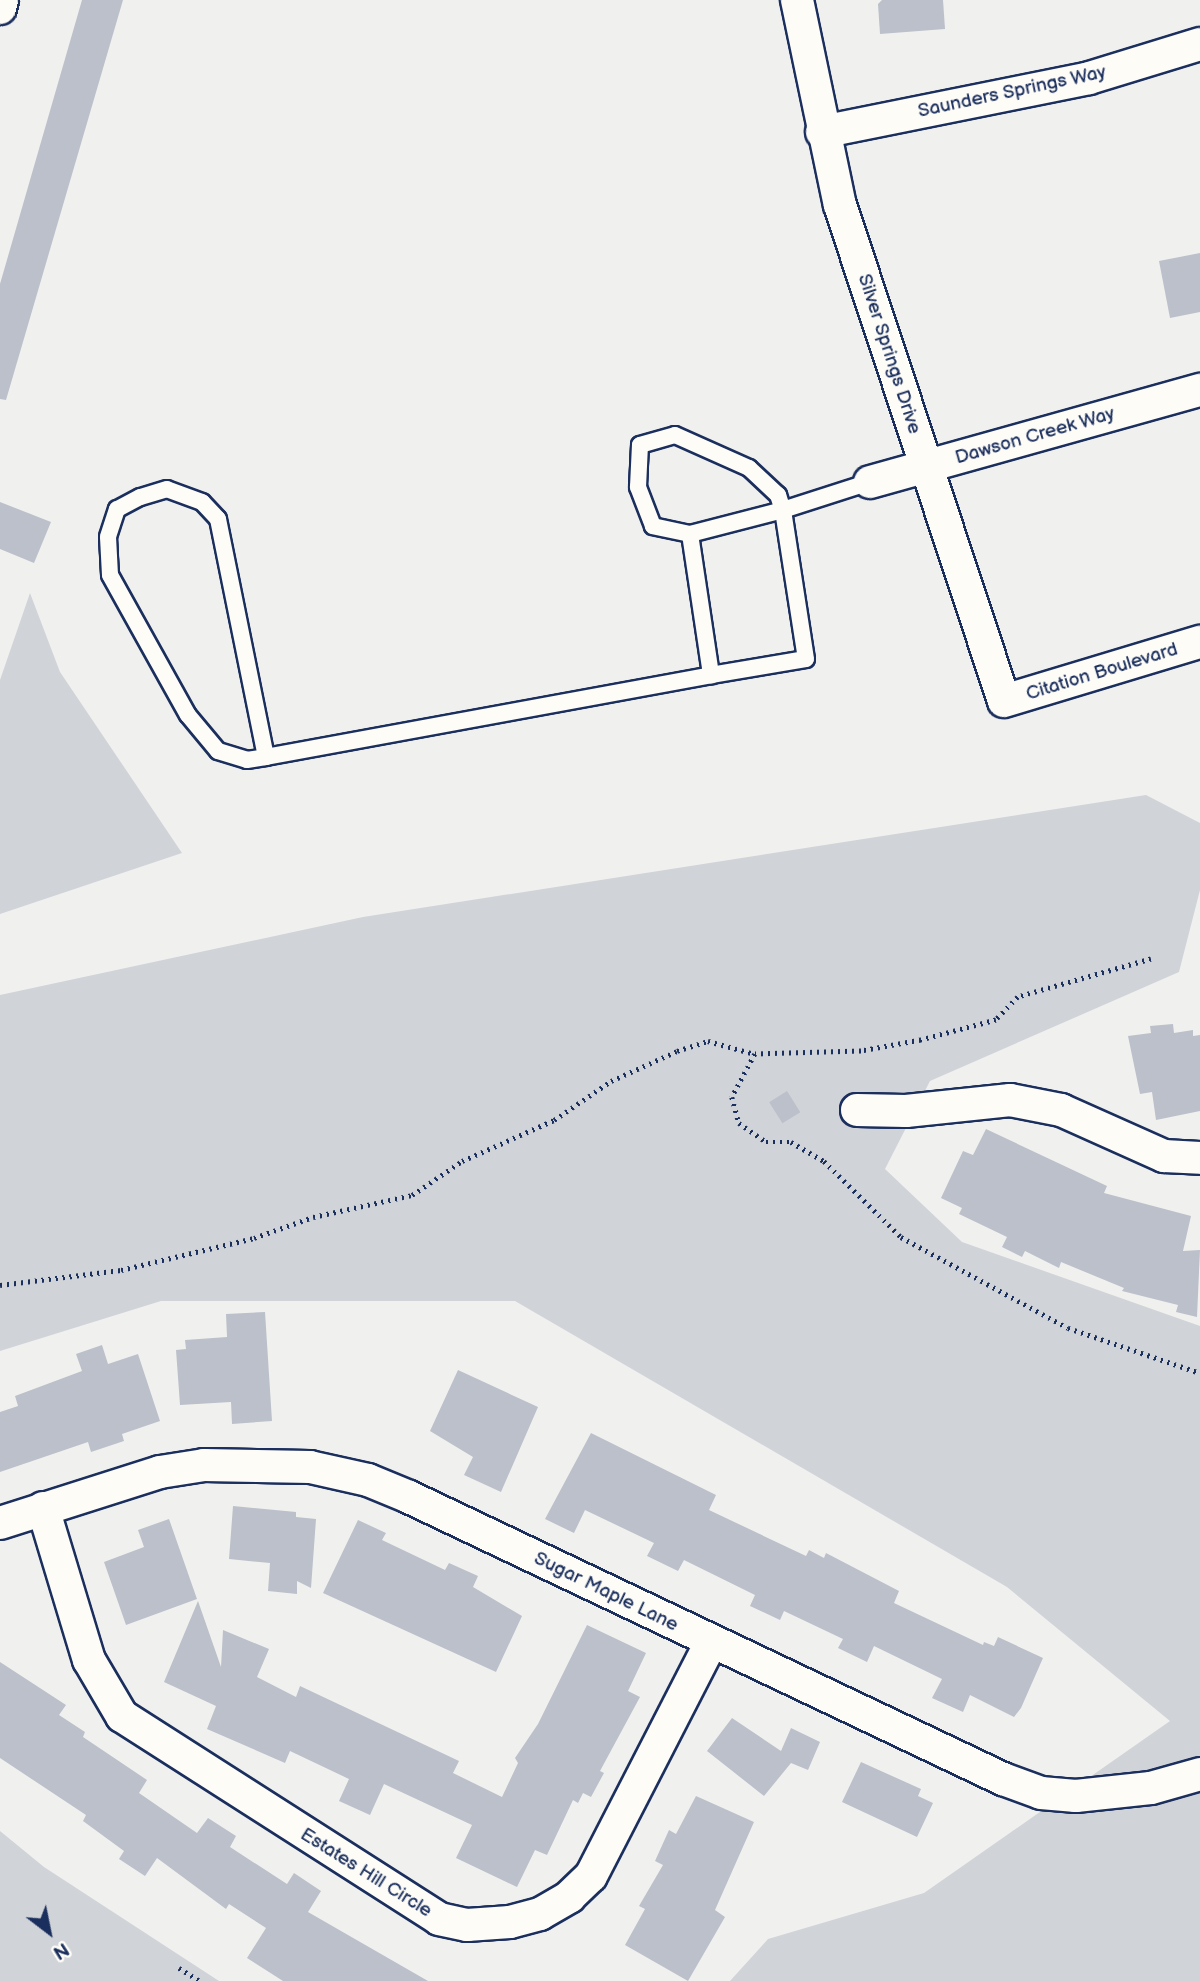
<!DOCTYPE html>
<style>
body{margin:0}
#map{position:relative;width:1200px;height:1981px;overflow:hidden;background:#f0f0ee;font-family:"Balsamiq Sans",sans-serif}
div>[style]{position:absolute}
.green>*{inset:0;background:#d0d3d8}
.building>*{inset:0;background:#bbc0ca;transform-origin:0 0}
.path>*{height:4.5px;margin-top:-2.25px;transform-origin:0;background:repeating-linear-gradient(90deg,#1b2f5e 0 2px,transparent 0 7px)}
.roads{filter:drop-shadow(2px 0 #1b2f5e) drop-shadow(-2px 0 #1b2f5e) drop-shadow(0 2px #1b2f5e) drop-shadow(0 -2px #1b2f5e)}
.service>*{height:16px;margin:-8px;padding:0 8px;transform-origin:8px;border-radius:8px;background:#fdfcf7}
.minor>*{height:32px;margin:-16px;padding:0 16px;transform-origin:16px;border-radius:16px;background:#fdfcf7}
span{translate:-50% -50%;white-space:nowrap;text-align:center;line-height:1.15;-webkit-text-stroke:5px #fdfcf7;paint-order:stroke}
.street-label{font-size:19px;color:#1b2f5e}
.north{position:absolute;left:14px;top:1897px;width:70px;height:70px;-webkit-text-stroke:5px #fdfcf7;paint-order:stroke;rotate:148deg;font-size:19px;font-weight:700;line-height:28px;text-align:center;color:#1b2f5e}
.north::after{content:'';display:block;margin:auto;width:24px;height:32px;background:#1b2f5e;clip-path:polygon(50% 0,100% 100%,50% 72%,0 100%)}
</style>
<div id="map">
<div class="green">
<i style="clip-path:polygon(30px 593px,60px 672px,182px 853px,0 914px,0 680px)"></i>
<i style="clip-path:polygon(1146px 795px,1200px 823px,1200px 890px,1179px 972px,930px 1081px,885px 1169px,962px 1242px,1200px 1326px,1200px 1981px,730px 1981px,768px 1939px,924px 1893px,1170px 1721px,1007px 1587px,515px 1301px,161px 1301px,0 1351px,0 995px,363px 917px)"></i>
<i style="clip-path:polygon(0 1831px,44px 1867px,219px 1981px,0 1981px)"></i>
</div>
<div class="building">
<i style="clip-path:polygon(82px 0,123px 0,6px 400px,0 399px,0 284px)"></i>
<i style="clip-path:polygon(882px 0,943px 0,945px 29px,880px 34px,878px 4px)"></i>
<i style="clip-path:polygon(1200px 253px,1200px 312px,1170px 318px,1159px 261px)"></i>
<i style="clip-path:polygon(0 502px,51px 522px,34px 563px,0 549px)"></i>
<i style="clip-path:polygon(1173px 1024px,1174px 1033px,1193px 1030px,1193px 1036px,1200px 1035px,1200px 1111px,1156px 1120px,1152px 1092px,1140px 1094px,1128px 1036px,1151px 1033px,1150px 1026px)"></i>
<i style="left:787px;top:1091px;width:25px;height:21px;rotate:58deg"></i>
<i style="clip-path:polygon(986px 1129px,1107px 1186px,1104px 1193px,1191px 1216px,1183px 1251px,1200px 1250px,1197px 1317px,1176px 1312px,1178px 1305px,1122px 1291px,1124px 1288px,1061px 1262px,1059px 1268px,1025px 1251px,1022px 1257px,1002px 1247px,1007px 1237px,959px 1214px,962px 1208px,941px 1198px,963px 1151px,973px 1155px)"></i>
<i style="clip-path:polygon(265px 1312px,272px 1421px,232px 1424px,231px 1402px,180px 1405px,176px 1350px,186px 1349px,185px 1340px,227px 1337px,226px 1314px)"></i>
<i style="clip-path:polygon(102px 1345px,108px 1364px,138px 1354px,160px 1421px,122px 1434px,124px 1441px,91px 1452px,88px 1442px,0 1472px,0 1412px,18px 1406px,15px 1396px,82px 1371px,76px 1354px)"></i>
<i style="clip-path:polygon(458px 1370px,538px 1407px,501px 1492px,464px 1475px,473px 1457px,430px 1431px)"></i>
<i style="clip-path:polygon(591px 1433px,716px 1495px,709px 1510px,806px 1556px,809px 1550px,824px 1558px,826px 1553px,899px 1591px,894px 1603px,983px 1645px,984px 1642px,994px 1646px,998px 1637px,1043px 1658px,1021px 1708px,1014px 1717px,970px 1695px,963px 1712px,932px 1698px,942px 1679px,874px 1646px,867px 1662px,838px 1648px,843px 1639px,784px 1611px,780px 1620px,750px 1606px,755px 1595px,684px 1560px,678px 1571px,647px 1556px,654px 1543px,585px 1510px,574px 1533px,545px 1519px)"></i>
<i style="clip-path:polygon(233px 1506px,296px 1512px,296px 1517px,316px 1519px,311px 1588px,297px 1581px,297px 1594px,268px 1591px,270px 1563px,229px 1559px)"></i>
<i style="clip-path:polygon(169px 1519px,197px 1599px,126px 1625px,104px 1562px,144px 1547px,138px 1530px)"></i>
<i style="clip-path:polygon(358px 1520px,386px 1533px,382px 1540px,445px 1570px,449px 1563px,478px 1576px,473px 1587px,522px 1616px,496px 1672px,323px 1593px)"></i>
<i style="clip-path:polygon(198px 1601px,221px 1667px,223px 1630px,269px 1649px,257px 1677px,296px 1697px,300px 1686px,459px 1761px,453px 1773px,502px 1797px,518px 1763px,515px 1758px,538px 1724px,587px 1625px,646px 1653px,628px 1691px,640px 1697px,600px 1771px,604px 1773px,591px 1797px,583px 1793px,578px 1803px,573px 1800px,547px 1855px,535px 1850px,517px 1887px,456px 1858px,472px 1825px,384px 1784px,370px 1815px,339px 1801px,349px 1779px,290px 1751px,285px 1763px,207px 1729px,216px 1706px,164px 1682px)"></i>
<i style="clip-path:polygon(0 1662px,66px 1705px,59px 1715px,85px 1732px,83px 1737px,147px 1780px,139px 1793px,197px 1833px,208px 1818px,236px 1836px,230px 1847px,287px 1884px,294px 1873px,321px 1891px,308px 1912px,428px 1981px,283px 1981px,247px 1958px,266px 1928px,229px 1904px,226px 1909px,157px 1858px,145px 1876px,119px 1859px,124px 1851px,83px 1821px,86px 1815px,0 1758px)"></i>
<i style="clip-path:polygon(732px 1718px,781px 1751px,791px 1728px,820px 1742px,808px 1770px,791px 1763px,764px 1796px,707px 1751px)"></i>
<i style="clip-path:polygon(861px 1762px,921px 1789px,918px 1796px,933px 1803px,917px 1837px,842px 1802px)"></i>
<i style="clip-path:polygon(696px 1796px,754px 1822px,715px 1910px,725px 1917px,688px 1981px,625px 1945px,645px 1909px,639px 1906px,663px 1865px,655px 1861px,669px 1830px,676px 1834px)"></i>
</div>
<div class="path">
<i style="left:1151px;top:959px;width:138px;rotate:164.1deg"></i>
<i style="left:1018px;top:997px;width:32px;rotate:134deg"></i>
<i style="left:996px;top:1020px;width:78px;rotate:165.1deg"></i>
<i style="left:921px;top:1040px;width:61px;rotate:169.6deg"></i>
<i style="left:861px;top:1051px;width:106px;rotate:178.4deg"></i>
<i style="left:755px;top:1054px;width:49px;rotate:118.1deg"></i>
<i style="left:732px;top:1097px;width:27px;rotate:75deg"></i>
<i style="left:739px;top:1123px;width:33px;rotate:35deg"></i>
<i style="left:766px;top:1142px;width:25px"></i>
<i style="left:791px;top:1142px;width:38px;rotate:30deg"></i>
<i style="left:824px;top:1161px;width:108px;rotate:44.6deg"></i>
<i style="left:901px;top:1237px;width:190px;rotate:28.6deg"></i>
<i style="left:1068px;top:1328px;width:139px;rotate:18.8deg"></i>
<i style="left:0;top:1285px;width:122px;rotate:-7.1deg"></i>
<i style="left:121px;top:1270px;width:137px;rotate:-13.5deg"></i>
<i style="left:254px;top:1238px;width:63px;rotate:-19.6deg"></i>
<i style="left:313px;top:1217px;width:101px;rotate:-12.5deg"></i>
<i style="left:412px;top:1195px;width:60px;rotate:-34.2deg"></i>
<i style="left:462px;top:1161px;width:101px;rotate:-24deg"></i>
<i style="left:554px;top:1120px;width:69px;rotate:-34.4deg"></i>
<i style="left:611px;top:1081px;width:72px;rotate:-24.4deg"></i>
<i style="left:677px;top:1051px;width:33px;rotate:-18deg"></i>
<i style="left:708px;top:1041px;width:49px;rotate:15.5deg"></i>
<i style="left:179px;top:1968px;width:25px;rotate:32deg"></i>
</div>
<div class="roads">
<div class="service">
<i style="left:690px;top:534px;width:38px;rotate:-168deg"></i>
<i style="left:653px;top:526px;width:42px;rotate:-111deg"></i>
<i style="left:638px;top:487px;width:42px;rotate:-87.3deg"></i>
<i style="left:640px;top:445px;width:36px;rotate:-16deg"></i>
<i style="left:675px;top:435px;width:81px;rotate:24deg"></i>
<i style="left:749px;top:468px;width:40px;rotate:43deg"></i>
<i style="left:778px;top:495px;width:16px;rotate:72deg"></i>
<i style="left:783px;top:510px;width:96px;rotate:165.5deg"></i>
<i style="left:690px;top:534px;width:143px;rotate:81.5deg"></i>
<i style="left:266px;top:757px;width:243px;rotate:-101.4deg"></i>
<i style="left:218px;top:519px;width:23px;rotate:-133deg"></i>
<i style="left:202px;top:502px;width:37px;rotate:-160deg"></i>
<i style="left:167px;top:489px;width:28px;rotate:163deg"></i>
<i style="left:140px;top:497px;width:26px;rotate:152deg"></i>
<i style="left:117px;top:509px;width:29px;rotate:108deg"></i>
<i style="left:108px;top:537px;width:38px;rotate:87deg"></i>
<i style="left:110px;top:575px;width:160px;rotate:60.9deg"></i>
<i style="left:188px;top:715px;width:47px;rotate:50.2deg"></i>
<i style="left:218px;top:751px;width:30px;rotate:17deg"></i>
<i style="left:247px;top:760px;width:19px;rotate:-9deg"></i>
<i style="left:266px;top:757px;width:452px;rotate:-10.4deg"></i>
<i style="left:711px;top:675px;width:96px;rotate:-9.6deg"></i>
<i style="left:806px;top:659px;width:151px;rotate:-98.8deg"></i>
<i style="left:783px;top:510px;width:91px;rotate:-17.8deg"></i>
</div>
<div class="minor">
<i style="left:797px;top:0;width:209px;rotate:78.2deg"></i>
<i style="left:840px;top:205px;width:522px;rotate:71.7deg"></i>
<i style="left:1004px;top:701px;width:205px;rotate:-16.8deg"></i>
<i style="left:0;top:8px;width:8px;rotate:-76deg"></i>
<i style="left:822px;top:132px;width:272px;rotate:-11.4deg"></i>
<i style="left:1089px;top:78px;width:116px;rotate:-17deg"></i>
<i style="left:870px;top:482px;width:343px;rotate:-15.6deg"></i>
<i style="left:857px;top:1110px;width:49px;rotate:1.2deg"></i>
<i style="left:906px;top:1111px;width:105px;rotate:-6deg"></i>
<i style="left:1010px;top:1100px;width:52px;rotate:11.1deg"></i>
<i style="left:1061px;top:1110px;width:113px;rotate:24.1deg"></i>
<i style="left:1164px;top:1156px;width:36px;rotate:3deg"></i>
<i style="left:43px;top:1508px;width:159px;rotate:73.2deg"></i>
<i style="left:89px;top:1660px;width:65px;rotate:59.5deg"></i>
<i style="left:122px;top:1716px;width:376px;rotate:32.6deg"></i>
<i style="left:439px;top:1919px;width:29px;rotate:12deg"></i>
<i style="left:467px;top:1925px;width:43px;rotate:-4deg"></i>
<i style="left:510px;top:1922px;width:31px;rotate:-15deg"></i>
<i style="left:540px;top:1914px;width:34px;rotate:-30deg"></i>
<i style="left:569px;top:1897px;width:30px;rotate:-44deg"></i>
<i style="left:591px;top:1876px;width:262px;rotate:-62.8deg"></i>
<i style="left:0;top:1523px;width:168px;rotate:-17.7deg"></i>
<i style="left:160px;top:1472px;width:45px;rotate:-9deg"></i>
<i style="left:204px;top:1465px;width:106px;rotate:1.1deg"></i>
<i style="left:310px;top:1467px;width:59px;rotate:12.6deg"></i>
<i style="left:368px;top:1480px;width:44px;rotate:22.5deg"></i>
<i style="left:409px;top:1497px;width:658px;rotate:25.4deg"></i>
<i style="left:1003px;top:1779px;width:40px;rotate:20.2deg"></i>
<i style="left:1041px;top:1793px;width:35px;rotate:5deg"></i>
<i style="left:1076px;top:1796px;width:75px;rotate:-6.1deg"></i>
<i style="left:1151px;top:1788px;width:51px;rotate:-15.9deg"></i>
</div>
</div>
<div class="street-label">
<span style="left:1012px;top:92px;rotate:-12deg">Saunders Springs Way</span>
<span style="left:889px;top:354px;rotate:72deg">Silver Springs Drive</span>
<span style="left:1035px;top:436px;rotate:-16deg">Dawson Creek Way</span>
<span style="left:1102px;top:672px;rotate:-17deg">Citation Boulevard</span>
<span style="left:606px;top:1592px;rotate:26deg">Sugar Maple Lane</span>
<span style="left:366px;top:1873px;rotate:32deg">Estates Hill Circle</span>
</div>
<div class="north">N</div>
</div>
